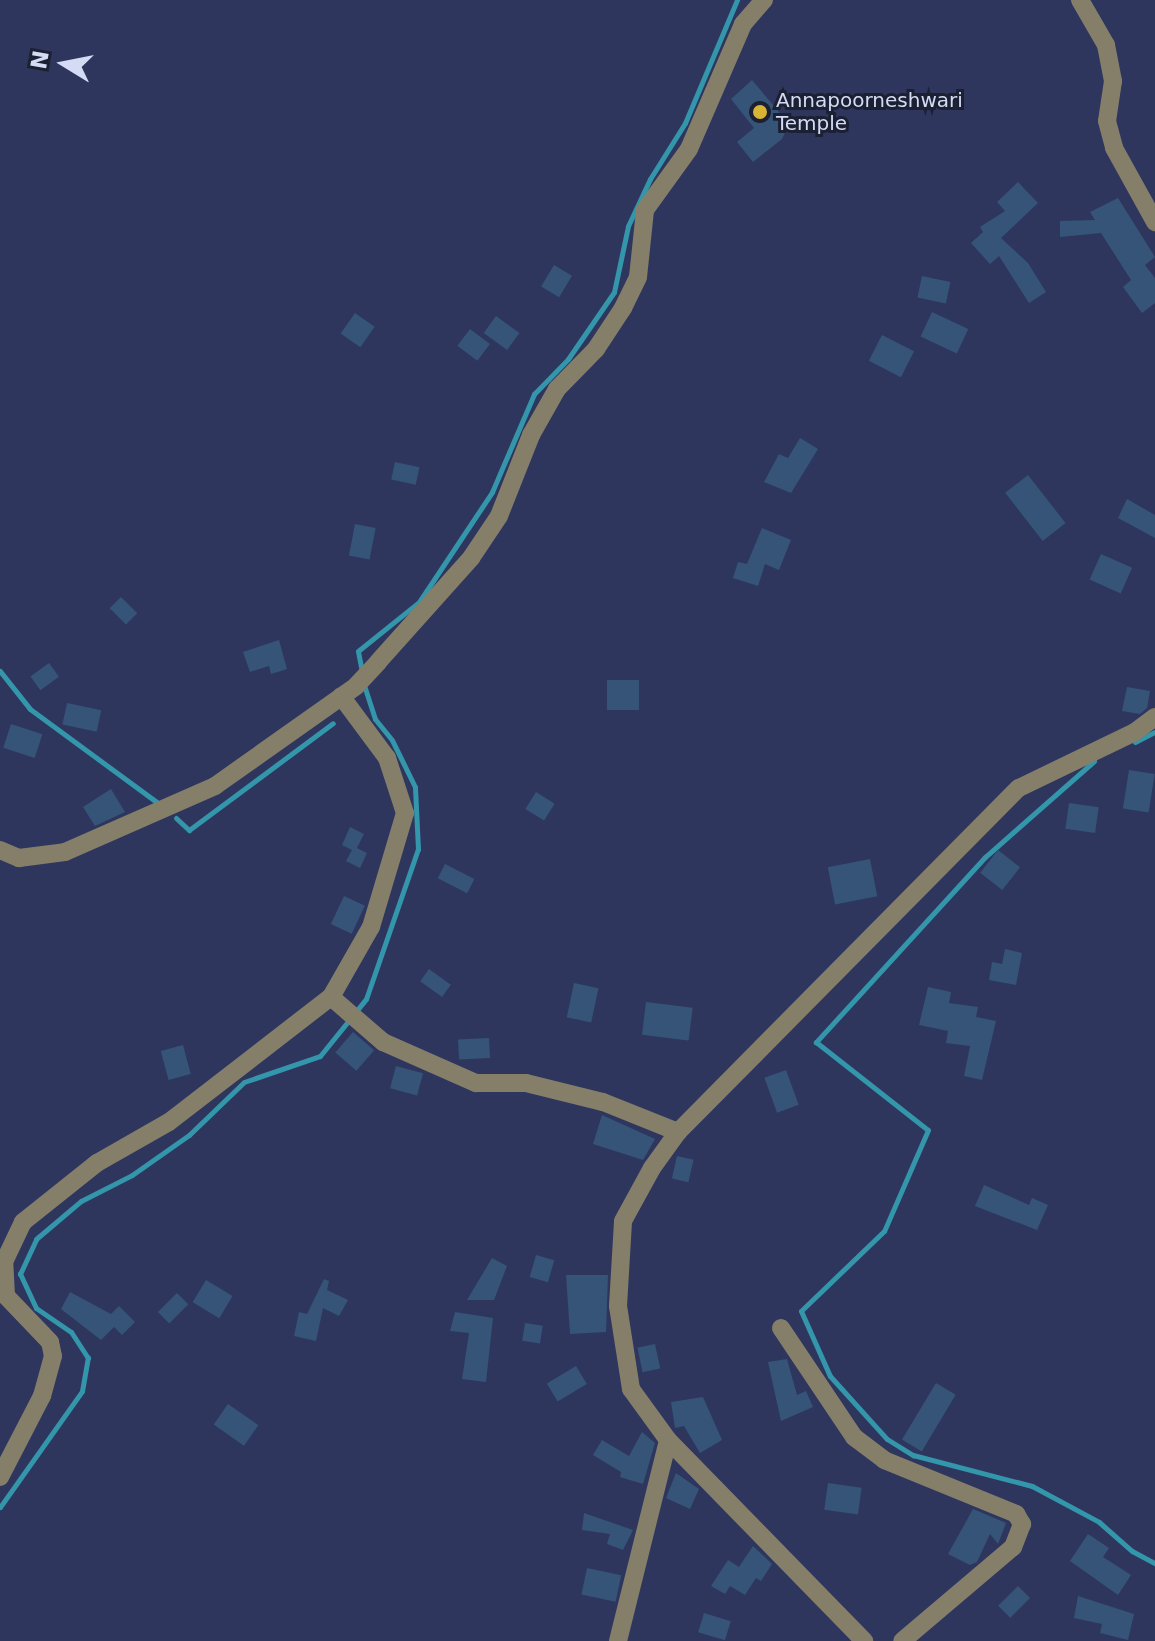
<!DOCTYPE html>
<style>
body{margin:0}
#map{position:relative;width:1155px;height:1641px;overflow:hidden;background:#2e365e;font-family:"DejaVu Sans",sans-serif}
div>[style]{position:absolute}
.stream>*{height:5px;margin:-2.5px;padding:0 2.5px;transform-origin:2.5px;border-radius:2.5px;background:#3396aa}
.building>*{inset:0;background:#355478;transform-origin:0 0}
.minor>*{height:18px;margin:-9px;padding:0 9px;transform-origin:9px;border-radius:9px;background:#857f6a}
.dots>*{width:22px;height:22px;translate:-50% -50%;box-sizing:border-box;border:4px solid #1b2032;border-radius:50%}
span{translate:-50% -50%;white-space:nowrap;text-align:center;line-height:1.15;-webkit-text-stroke:6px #1b2032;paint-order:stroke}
.poi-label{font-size:20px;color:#d4dbf4}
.left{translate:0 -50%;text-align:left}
.north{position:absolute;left:24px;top:24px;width:80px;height:80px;-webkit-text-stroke:6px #1b2032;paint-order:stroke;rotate:280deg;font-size:22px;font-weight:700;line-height:32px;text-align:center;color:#d4dbf4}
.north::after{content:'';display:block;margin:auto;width:28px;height:36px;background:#d4dbf4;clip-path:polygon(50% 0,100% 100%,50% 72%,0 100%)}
</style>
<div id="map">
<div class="stream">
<i style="left:0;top:671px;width:48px;rotate:51.7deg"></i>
<i style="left:30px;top:709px;width:159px;rotate:36.3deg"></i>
<i style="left:362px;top:672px;width:21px;rotate:-101deg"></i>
<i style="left:358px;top:651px;width:78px;rotate:-38.8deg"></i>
<i style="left:419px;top:602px;width:132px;rotate:-56.4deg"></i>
<i style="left:492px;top:492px;width:107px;rotate:-66.8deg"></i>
<i style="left:534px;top:394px;width:49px;rotate:-45.8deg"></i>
<i style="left:568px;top:359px;width:81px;rotate:-55.5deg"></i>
<i style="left:614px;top:292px;width:67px;rotate:-78deg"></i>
<i style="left:628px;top:226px;width:52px;rotate:-64.9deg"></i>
<i style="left:650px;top:179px;width:66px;rotate:-58deg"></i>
<i style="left:685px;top:123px;width:134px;rotate:-67.1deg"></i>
<i style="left:1135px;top:742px;width:22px;rotate:-27deg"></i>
<i style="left:1094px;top:761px;width:145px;rotate:138.6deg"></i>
<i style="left:985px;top:857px;width:251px;rotate:132.4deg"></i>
<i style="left:816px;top:1042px;width:142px;rotate:38.2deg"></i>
<i style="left:928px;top:1130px;width:110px;rotate:113.5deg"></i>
<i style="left:884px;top:1231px;width:115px;rotate:136.1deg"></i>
<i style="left:801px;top:1311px;width:71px;rotate:66deg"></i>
<i style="left:830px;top:1376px;width:85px;rotate:47.9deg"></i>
<i style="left:887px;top:1439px;width:31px;rotate:32deg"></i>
<i style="left:913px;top:1455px;width:123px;rotate:14.6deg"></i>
<i style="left:1032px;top:1486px;width:76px;rotate:28.2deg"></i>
<i style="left:1099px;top:1522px;width:44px;rotate:41.3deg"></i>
<i style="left:1132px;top:1551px;width:26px;rotate:28deg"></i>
<i style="left:176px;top:818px;width:18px;rotate:43deg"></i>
<i style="left:189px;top:830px;width:179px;rotate:-36.6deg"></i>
<i style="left:0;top:1507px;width:142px;rotate:-54.7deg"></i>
<i style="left:82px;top:1391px;width:34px;rotate:-80deg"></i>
<i style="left:88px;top:1358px;width:31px;rotate:-123deg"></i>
<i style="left:71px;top:1332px;width:42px;rotate:-145.6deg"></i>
<i style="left:36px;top:1308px;width:38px;rotate:-115deg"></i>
<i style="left:20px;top:1274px;width:38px;rotate:-65deg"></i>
<i style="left:36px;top:1239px;width:59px;rotate:-40.2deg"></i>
<i style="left:81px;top:1201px;width:57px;rotate:-27deg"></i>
<i style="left:132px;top:1175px;width:70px;rotate:-35.1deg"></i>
<i style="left:189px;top:1135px;width:76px;rotate:-43.9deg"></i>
<i style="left:244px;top:1082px;width:80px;rotate:-18.9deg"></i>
<i style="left:320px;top:1056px;width:73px;rotate:-51.1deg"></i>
<i style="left:366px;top:999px;width:159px;rotate:-70.9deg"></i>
<i style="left:418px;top:849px;width:62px;rotate:-92.8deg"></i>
<i style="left:415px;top:787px;width:52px;rotate:-116.1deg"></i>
<i style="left:392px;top:740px;width:27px;rotate:-129deg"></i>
<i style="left:375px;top:719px;width:36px;rotate:-108deg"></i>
</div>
<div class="building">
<i style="clip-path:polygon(752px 80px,789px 124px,782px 139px,753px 162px,737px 142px,754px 128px,731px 99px)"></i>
<i style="clip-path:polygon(1018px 182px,1038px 203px,1001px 238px,1028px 263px,1046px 292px,1029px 303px,999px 256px,990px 264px,971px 243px,983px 232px,980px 227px,1005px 211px,997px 202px)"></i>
<i style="clip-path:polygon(1118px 198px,1155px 257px,1145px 265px,1155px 278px,1155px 303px,1142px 313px,1123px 287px,1131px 280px,1101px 233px,1060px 237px,1060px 221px,1095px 220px,1090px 212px)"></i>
<i style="left:554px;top:265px;width:21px;height:25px;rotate:31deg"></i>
<i style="left:922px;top:276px;width:29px;height:22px;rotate:12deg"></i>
<i style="left:932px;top:312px;width:40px;height:27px;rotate:25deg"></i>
<i style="left:355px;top:313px;width:24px;height:25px;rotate:35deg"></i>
<i style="left:496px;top:316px;width:29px;height:21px;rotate:36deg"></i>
<i style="left:470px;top:329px;width:25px;height:21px;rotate:37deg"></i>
<i style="left:882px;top:335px;width:36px;height:29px;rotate:27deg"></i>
<i style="clip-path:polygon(800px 438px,818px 449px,791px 493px,764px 482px,779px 454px,788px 458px)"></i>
<i style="left:395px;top:462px;width:25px;height:18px;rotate:12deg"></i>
<i style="left:1028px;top:475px;width:61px;height:29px;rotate:52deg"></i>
<i style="clip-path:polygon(1127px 499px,1155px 515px,1155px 538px,1118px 518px)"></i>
<i style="left:355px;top:524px;width:21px;height:32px;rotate:11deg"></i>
<i style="clip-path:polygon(762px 528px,791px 540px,779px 570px,765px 564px,758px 586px,733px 578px,738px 562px,747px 564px)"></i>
<i style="left:1101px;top:554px;width:34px;height:28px;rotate:24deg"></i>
<i style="left:121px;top:597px;width:23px;height:16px;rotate:45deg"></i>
<i style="clip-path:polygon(279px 640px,287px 669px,271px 674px,269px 666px,250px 672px,243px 652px)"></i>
<i style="left:49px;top:663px;width:17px;height:23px;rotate:54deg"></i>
<i style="left:639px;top:680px;width:30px;height:32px;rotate:90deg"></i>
<i style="clip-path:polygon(1127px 687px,1150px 691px,1147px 708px,1140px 714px,1122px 711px)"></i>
<i style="left:67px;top:703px;width:35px;height:22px;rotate:12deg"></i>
<i style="left:11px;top:724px;width:33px;height:25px;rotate:18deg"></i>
<i style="left:1129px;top:770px;width:26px;height:39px;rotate:9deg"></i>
<i style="clip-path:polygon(111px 789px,125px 812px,95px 826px,83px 807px)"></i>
<i style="left:536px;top:792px;width:22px;height:20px;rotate:32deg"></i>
<i style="left:1069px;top:803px;width:30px;height:26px;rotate:8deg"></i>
<i style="clip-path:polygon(350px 827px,364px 834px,357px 848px,367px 853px,360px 868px,346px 861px,352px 850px,342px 845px)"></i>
<i style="left:998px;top:850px;width:28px;height:29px;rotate:38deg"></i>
<i style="left:870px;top:859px;width:38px;height:43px;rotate:79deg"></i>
<i style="left:445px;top:864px;width:33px;height:16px;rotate:27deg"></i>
<i style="left:344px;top:896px;width:23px;height:31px;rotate:25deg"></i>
<i style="clip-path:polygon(1005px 949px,1022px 953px,1016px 985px,989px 980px,992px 962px,1002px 964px)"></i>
<i style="left:429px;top:969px;width:27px;height:15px;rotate:36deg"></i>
<i style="left:574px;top:983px;width:25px;height:35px;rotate:12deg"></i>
<i style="clip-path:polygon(928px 987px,951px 992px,949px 1003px,978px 1007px,976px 1017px,996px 1021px,982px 1080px,964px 1076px,970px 1046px,946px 1043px,948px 1031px,919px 1025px)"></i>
<i style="left:646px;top:1002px;width:47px;height:33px;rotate:7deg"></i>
<i style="left:353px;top:1032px;width:28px;height:27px;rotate:41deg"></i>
<i style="left:489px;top:1038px;width:20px;height:31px;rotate:87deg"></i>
<i style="left:183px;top:1045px;width:30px;height:23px;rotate:75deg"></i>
<i style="left:396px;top:1066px;width:28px;height:23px;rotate:15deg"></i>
<i style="left:786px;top:1070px;width:37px;height:23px;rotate:70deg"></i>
<i style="clip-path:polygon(602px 1115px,655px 1139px,643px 1160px,593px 1144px)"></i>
<i style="left:677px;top:1156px;width:17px;height:23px;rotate:13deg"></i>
<i style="clip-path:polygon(984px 1185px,1029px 1205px,1032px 1198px,1048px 1205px,1037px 1230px,975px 1206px)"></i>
<i style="left:536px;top:1255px;width:19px;height:23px;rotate:16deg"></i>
<i style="clip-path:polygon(492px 1258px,507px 1266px,494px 1300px,467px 1300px)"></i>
<i style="clip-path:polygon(566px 1275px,608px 1275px,606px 1332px,570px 1334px)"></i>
<i style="clip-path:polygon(324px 1279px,329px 1281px,327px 1290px,348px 1300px,339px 1316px,323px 1308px,316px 1341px,294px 1336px,299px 1312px,307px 1314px)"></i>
<i style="left:206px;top:1280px;width:31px;height:26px;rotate:31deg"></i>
<i style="clip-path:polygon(70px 1292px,111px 1314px,119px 1306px,135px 1322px,122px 1335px,114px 1327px,101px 1340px,61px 1309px)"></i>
<i style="left:177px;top:1293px;width:16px;height:27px;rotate:45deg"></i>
<i style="clip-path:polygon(455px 1312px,493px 1318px,486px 1382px,462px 1379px,469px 1333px,450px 1331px)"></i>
<i style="left:525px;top:1323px;width:18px;height:18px;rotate:9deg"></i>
<i style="left:655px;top:1344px;width:25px;height:18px;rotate:78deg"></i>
<i style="clip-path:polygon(787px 1359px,797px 1395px,806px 1391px,813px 1407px,781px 1421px,768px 1362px)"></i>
<i style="left:576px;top:1366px;width:21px;height:34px;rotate:59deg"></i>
<i style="left:936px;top:1383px;width:23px;height:66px;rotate:31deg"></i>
<i style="clip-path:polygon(703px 1397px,722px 1440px,700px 1453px,684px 1426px,675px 1428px,671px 1402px)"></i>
<i style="left:228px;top:1404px;width:37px;height:25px;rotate:35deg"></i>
<i style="clip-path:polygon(642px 1432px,655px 1443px,643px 1484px,620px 1477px,621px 1472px,593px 1455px,602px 1440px,629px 1456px)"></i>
<i style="clip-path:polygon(676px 1473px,699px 1489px,690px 1509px,666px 1498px)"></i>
<i style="left:828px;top:1483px;width:34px;height:27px;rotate:8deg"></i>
<i style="clip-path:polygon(973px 1509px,1006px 1523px,998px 1544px,990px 1534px,977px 1562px,970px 1565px,948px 1554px)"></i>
<i style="clip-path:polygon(584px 1513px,633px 1530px,623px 1550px,607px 1544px,610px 1534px,582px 1530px)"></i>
<i style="clip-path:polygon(1088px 1534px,1109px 1548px,1103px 1557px,1131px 1575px,1118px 1595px,1070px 1561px)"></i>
<i style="clip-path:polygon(753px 1546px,772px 1564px,761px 1581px,756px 1578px,745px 1595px,730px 1586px,725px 1594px,711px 1586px,728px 1560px,739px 1567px)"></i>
<i style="left:587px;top:1568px;width:35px;height:27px;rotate:12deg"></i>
<i style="left:1018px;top:1586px;width:17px;height:28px;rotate:45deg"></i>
<i style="clip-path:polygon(1078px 1596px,1134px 1614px,1128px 1640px,1100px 1633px,1102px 1624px,1074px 1618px)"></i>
<i style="left:704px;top:1613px;width:28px;height:20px;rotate:17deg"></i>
</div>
<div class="minor">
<i style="left:1080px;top:0;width:52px;rotate:60deg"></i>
<i style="left:1106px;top:45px;width:37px;rotate:79deg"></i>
<i style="left:1113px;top:81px;width:40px;rotate:98.5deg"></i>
<i style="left:1107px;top:121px;width:28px;rotate:75deg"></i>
<i style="left:1114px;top:148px;width:85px;rotate:61deg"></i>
<i style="left:0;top:850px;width:21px;rotate:23deg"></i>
<i style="left:19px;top:858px;width:46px;rotate:-7.4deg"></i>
<i style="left:65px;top:852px;width:164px;rotate:-23.7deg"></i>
<i style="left:215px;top:786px;width:173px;rotate:-35.3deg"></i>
<i style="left:356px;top:686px;width:33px;rotate:-47deg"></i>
<i style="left:378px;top:662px;width:140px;rotate:-48.2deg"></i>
<i style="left:471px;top:558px;width:50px;rotate:-56.3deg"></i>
<i style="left:499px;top:516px;width:87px;rotate:-68.4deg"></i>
<i style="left:531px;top:435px;width:53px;rotate:-60.5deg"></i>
<i style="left:557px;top:389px;width:56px;rotate:-45.7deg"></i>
<i style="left:596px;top:349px;width:49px;rotate:-56.6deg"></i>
<i style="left:623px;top:308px;width:34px;rotate:-64deg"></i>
<i style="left:638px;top:277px;width:67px;rotate:-84deg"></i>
<i style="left:645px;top:210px;width:75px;rotate:-54.2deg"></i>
<i style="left:689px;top:149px;width:136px;rotate:-66.6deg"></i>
<i style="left:743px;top:24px;width:32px;rotate:-49deg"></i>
<i style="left:331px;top:997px;width:69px;rotate:40.9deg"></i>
<i style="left:383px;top:1042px;width:102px;rotate:23.8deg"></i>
<i style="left:476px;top:1083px;width:50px"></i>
<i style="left:526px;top:1083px;width:79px;rotate:13.9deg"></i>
<i style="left:603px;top:1102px;width:81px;rotate:21.8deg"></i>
<i style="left:781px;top:1328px;width:131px;rotate:56.2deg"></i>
<i style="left:854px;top:1437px;width:38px;rotate:37deg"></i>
<i style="left:884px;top:1460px;width:143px;rotate:22.2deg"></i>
<i style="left:1016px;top:1514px;width:12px;rotate:59deg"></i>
<i style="left:1022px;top:1524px;width:25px;rotate:111deg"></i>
<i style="left:1013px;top:1547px;width:145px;rotate:139.7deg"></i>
<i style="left:668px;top:1440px;width:281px;rotate:45.7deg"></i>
<i style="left:0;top:1477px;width:91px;rotate:-62.6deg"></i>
<i style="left:42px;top:1396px;width:41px;rotate:-74.6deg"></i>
<i style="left:53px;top:1356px;width:14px;rotate:-102deg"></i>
<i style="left:50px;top:1342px;width:64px;rotate:-133.7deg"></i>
<i style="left:6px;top:1296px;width:34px;rotate:-93deg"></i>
<i style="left:4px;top:1262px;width:44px;rotate:-64.6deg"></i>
<i style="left:23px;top:1222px;width:95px;rotate:-38.6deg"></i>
<i style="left:97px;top:1163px;width:83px;rotate:-29.7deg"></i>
<i style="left:169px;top:1122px;width:205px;rotate:-37.7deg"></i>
<i style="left:331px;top:997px;width:81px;rotate:-60.3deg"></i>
<i style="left:371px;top:927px;width:119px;rotate:-73.4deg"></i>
<i style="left:405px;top:813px;width:58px;rotate:-108.1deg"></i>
<i style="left:387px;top:758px;width:77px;rotate:-126.6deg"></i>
<i style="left:618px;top:1641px;width:207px;rotate:-76deg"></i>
<i style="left:668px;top:1440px;width:63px;rotate:-126deg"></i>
<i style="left:631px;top:1389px;width:84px;rotate:-98.9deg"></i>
<i style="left:618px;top:1306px;width:85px;rotate:-86.6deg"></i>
<i style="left:623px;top:1221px;width:60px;rotate:-61.3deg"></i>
<i style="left:652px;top:1168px;width:44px;rotate:-54.2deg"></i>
<i style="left:678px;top:1132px;width:484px;rotate:-45.3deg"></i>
<i style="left:1019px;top:788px;width:129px;rotate:-25.8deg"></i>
<i style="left:1135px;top:732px;width:25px;rotate:-37deg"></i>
</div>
<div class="dots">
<i style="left:760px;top:112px;background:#d7b434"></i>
</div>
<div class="poi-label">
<span class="left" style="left:776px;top:112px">Annapoorneshwari<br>Temple</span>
</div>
<div class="north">N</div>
</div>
